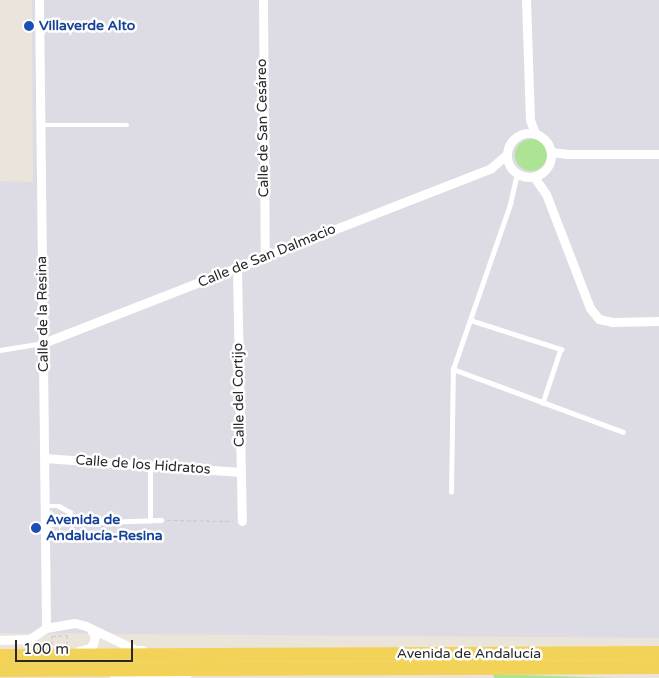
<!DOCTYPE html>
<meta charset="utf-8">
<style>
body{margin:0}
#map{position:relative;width:659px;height:678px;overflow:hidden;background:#ebe4da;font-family:"Varela Round",sans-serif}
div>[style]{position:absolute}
.industrial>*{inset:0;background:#dddbe3}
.green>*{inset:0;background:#ade494}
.round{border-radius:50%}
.path>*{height:1px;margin-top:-0.5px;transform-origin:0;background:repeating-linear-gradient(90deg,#c7c7c7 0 4px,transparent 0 6.5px)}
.lane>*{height:4.5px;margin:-2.25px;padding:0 2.25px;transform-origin:2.25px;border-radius:2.25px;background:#fff}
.street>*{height:9px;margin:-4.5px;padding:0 4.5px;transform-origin:4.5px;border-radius:4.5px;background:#fff}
.street>.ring{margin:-4.5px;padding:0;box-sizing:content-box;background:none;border:9px solid #fff;border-radius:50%}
.primary>*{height:14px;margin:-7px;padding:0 7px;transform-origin:7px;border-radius:7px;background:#f3d357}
.dots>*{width:14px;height:14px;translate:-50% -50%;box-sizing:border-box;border:2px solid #fff;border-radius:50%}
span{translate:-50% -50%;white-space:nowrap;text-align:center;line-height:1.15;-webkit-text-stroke:5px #fff;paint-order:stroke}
.transit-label{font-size:14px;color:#164399;font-weight:700}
.left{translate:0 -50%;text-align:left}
.street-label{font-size:14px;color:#292929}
.scale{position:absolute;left:15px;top:640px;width:118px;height:22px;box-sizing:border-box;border:2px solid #292929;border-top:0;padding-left:6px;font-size:15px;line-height:18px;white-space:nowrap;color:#292929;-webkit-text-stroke:4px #fff;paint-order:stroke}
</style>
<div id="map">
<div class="industrial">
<i style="clip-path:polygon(32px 0,659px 0,659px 638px,0 633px,0 181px,33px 182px)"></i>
</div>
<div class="green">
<i class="round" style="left:515px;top:139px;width:32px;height:32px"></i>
<i style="clip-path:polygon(493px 674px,614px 678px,494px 678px)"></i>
</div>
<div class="path">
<i style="left:167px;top:520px;width:66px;rotate:0.9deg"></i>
<i style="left:52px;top:645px;width:9px;rotate:-90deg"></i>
<i style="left:52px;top:636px;width:15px;rotate:-4deg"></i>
<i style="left:67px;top:635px;width:10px;rotate:90deg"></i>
</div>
<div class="lane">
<i style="left:41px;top:125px;width:86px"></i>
<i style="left:470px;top:320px;width:96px;rotate:17.7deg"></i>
<i style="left:561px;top:349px;width:57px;rotate:108.4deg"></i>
<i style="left:0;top:350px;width:44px;rotate:-9.2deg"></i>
<i style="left:453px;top:369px;width:181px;rotate:20.3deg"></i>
<i style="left:451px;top:492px;width:123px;rotate:-89.1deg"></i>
<i style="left:453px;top:369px;width:175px;rotate:-70.9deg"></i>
<i style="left:510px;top:204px;width:31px;rotate:-77deg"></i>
<i style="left:45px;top:506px;width:14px"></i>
<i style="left:59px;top:506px;width:13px;rotate:29deg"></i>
<i style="left:150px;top:521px;width:55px;rotate:-90deg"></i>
<i style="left:45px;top:524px;width:116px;rotate:-2deg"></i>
</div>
<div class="street">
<i style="left:39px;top:0;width:628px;rotate:89.36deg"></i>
<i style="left:263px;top:0;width:256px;rotate:89.6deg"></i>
<i style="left:526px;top:0;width:120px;rotate:88.1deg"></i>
<i style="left:530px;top:120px;width:14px;rotate:69deg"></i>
<i class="ring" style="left:507px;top:133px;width:35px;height:35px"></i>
<i style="left:551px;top:152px;width:17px;rotate:7deg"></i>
<i style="left:568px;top:154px;width:91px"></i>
<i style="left:534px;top:177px;width:21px;rotate:55deg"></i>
<i style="left:546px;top:194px;width:122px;rotate:68.9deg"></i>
<i style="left:590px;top:308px;width:14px;rotate:51deg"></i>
<i style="left:599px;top:319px;width:13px;rotate:13deg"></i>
<i style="left:612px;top:322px;width:47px;rotate:-1.2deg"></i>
<i style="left:237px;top:269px;width:252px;rotate:88.9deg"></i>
<i style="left:43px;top:343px;width:481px;rotate:-21.3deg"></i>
<i style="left:491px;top:168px;width:21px;rotate:-41deg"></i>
<i style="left:44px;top:458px;width:197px;rotate:4.1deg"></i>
<i style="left:0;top:640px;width:30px;rotate:-2deg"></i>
<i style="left:30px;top:639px;width:19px;rotate:-35deg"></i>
<i style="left:46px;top:628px;width:29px;rotate:-10deg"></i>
<i style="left:75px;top:623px;width:11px;rotate:15deg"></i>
<i style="left:86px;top:626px;width:55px;rotate:25.6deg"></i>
<i style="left:136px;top:650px;width:6px"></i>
<i style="left:78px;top:651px;width:12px;rotate:-14deg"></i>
<i style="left:90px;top:648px;width:5px;rotate:-53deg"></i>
<i style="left:93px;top:644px;width:8px;rotate:-76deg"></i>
<i style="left:95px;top:636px;width:9px;rotate:-122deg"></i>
<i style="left:114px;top:678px;width:61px;rotate:-0.9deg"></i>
<i style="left:175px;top:677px;width:14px;rotate:-17deg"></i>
</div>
<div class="primary">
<i style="left:0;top:656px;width:659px;rotate:-0.26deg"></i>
<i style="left:0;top:670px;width:659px;rotate:-0.26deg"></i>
</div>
<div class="dots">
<i style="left:29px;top:26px;background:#1a4fb4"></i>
<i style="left:36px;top:528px;background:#1a4fb4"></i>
</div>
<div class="transit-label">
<span class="left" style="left:39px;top:26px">Villaverde Alto</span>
<span class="left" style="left:46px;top:528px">Avenida de<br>Andalucía-Resina</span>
</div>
<div class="street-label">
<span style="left:263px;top:128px;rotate:-91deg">Calle de San Cesáreo</span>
<span style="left:267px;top:256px;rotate:-22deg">Calle de San Dalmacio</span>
<span style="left:43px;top:314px;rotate:-91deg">Calle de la Resina</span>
<span style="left:239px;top:395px;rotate:-91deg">Calle del Cortijo</span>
<span style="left:143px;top:465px;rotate:4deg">Calle de los Hidratos</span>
<span style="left:469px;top:654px">Avenida de Andalucía</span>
</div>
<div class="scale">100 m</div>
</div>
